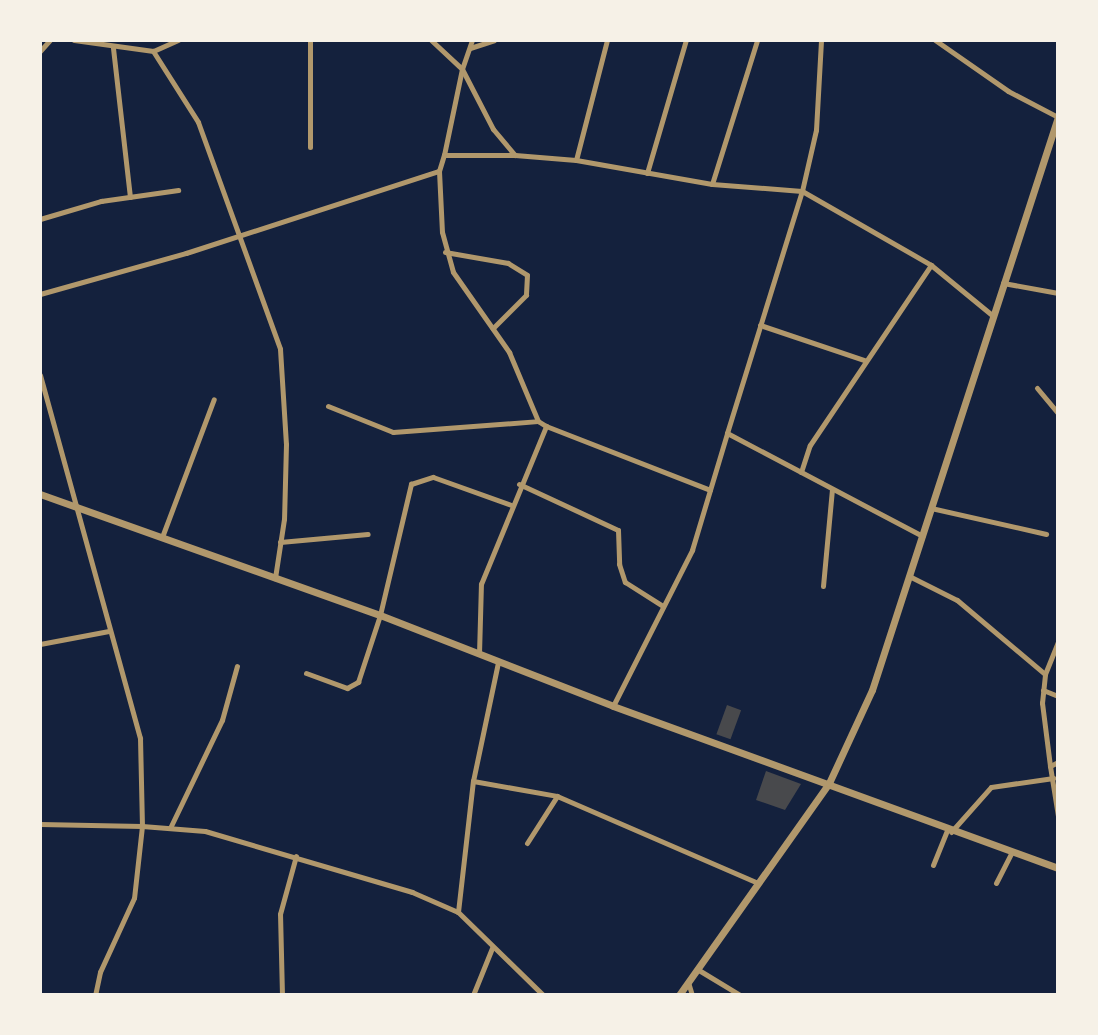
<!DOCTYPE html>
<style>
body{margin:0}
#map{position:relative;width:1098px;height:1035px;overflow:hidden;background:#14213d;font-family:"Alegreya Sans",sans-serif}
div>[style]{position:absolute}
.building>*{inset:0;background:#48494c;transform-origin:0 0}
.minor>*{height:5px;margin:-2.5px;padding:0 2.5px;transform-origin:2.5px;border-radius:2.5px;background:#b1986c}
.tertiary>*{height:7px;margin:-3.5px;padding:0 3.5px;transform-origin:3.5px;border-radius:3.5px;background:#b1986c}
span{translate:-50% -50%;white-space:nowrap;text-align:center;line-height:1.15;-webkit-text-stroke:6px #f6f1e7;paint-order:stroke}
.frame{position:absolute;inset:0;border:42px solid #f6f1e7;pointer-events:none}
</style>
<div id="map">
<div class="building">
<i style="left:727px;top:705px;width:15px;height:31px;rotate:20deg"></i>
<i style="clip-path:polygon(766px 771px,801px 784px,785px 810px,756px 800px)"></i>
</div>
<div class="minor">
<i style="left:74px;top:40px;width:80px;rotate:7.9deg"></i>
<i style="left:178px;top:40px;width:27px;rotate:156deg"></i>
<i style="left:153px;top:51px;width:84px;rotate:57.6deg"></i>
<i style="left:198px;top:122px;width:241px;rotate:70.1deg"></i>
<i style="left:280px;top:349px;width:95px;rotate:86.4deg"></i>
<i style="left:286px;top:444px;width:75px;rotate:91.5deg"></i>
<i style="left:284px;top:519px;width:60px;rotate:98.7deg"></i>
<i style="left:310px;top:40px;width:107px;rotate:90deg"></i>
<i style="left:431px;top:40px;width:42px;rotate:43.1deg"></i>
<i style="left:462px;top:69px;width:31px;rotate:-71deg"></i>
<i style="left:935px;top:40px;width:89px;rotate:34.9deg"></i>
<i style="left:1008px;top:91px;width:56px;rotate:27.5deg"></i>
<i style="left:113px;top:48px;width:150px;rotate:83.5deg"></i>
<i style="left:470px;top:48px;width:25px;rotate:-18deg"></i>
<i style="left:40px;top:51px;width:15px;rotate:-48deg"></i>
<i style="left:444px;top:155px;width:88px;rotate:-78.2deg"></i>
<i style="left:462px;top:69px;width:68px;rotate:62.7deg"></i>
<i style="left:493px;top:129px;width:34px;rotate:50deg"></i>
<i style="left:576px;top:160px;width:124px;rotate:-75.5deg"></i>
<i style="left:439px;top:171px;width:17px;rotate:-73deg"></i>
<i style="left:444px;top:155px;width:71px"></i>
<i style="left:515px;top:155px;width:61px;rotate:4.7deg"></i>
<i style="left:576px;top:160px;width:138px;rotate:10deg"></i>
<i style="left:712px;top:184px;width:90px;rotate:4.4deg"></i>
<i style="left:802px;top:191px;width:63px;rotate:-77.1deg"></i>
<i style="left:816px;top:130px;width:90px;rotate:-86.8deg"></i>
<i style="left:647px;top:173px;width:139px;rotate:-73.7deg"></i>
<i style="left:712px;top:184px;width:151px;rotate:-72.6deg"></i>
<i style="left:40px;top:219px;width:64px;rotate:-16.4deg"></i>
<i style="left:101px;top:201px;width:78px;rotate:-8.1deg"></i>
<i style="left:445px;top:252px;width:64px;rotate:9.9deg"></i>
<i style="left:508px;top:263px;width:22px;rotate:32deg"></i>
<i style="left:527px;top:275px;width:20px;rotate:93deg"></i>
<i style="left:526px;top:295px;width:47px;rotate:135deg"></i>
<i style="left:1003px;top:283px;width:56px;rotate:10.3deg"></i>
<i style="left:40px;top:294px;width:152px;rotate:-15.7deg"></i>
<i style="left:186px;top:253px;width:266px;rotate:-18deg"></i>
<i style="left:439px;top:171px;width:61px;rotate:87.2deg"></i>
<i style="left:442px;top:232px;width:41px;rotate:74.6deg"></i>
<i style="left:453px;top:272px;width:98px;rotate:55deg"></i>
<i style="left:509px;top:352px;width:75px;rotate:67.2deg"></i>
<i style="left:538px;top:421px;width:9px;rotate:32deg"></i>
<i style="left:760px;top:325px;width:110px;rotate:18.6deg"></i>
<i style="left:40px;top:375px;width:377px;rotate:74.6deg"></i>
<i style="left:140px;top:738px;width:88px;rotate:88.7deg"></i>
<i style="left:142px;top:826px;width:63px;rotate:4.5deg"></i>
<i style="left:205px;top:831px;width:216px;rotate:16.4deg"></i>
<i style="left:412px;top:892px;width:50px;rotate:23.5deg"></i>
<i style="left:458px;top:912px;width:119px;rotate:44.3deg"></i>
<i style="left:1037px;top:388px;width:33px;rotate:50deg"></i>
<i style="left:328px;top:406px;width:70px;rotate:21.8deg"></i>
<i style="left:393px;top:432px;width:145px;rotate:-4.3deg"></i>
<i style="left:727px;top:433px;width:253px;rotate:-72.8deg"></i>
<i style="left:802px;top:191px;width:149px;rotate:29.8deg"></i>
<i style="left:931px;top:265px;width:80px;rotate:39.4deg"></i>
<i style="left:801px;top:472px;width:28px;rotate:-72deg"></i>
<i style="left:810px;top:445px;width:217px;rotate:-56.1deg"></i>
<i style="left:519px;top:484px;width:109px;rotate:24.9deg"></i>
<i style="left:618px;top:530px;width:34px;rotate:88deg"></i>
<i style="left:619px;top:564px;width:19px;rotate:72deg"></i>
<i style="left:625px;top:582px;width:45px;rotate:32.3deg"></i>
<i style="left:931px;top:508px;width:118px;rotate:12.7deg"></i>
<i style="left:162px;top:537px;width:147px;rotate:-69.4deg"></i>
<i style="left:280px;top:542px;width:88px;rotate:-5.2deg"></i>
<i style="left:909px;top:576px;width:54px;rotate:26.6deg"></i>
<i style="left:957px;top:600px;width:115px;rotate:40.1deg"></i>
<i style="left:823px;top:586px;width:97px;rotate:-84.7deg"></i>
<i style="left:40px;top:644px;width:70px;rotate:-10.7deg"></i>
<i style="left:479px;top:654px;width:70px;rotate:-88.4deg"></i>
<i style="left:481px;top:584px;width:171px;rotate:-67.6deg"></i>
<i style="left:546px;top:426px;width:176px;rotate:21.3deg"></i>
<i style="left:306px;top:673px;width:44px;rotate:20.1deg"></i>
<i style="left:347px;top:688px;width:13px;rotate:-29deg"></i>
<i style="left:358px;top:682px;width:71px;rotate:-71.8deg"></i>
<i style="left:380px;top:615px;width:135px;rotate:-76.7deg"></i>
<i style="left:411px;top:484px;width:23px;rotate:-18deg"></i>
<i style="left:433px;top:477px;width:83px;rotate:19.7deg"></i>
<i style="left:1043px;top:690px;width:16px;rotate:22deg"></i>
<i style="left:613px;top:706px;width:175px;rotate:-63.1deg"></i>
<i style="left:692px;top:550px;width:122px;rotate:-73.3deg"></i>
<i style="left:727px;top:433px;width:221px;rotate:27.8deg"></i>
<i style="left:1058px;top:762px;width:9px;rotate:153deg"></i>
<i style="left:1050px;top:766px;width:51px;rotate:80.9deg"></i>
<i style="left:1050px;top:766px;width:64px;rotate:-97.2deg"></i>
<i style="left:1042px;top:703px;width:29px;rotate:-84deg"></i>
<i style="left:1045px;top:674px;width:35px;rotate:-68deg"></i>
<i style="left:473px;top:781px;width:85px;rotate:10.1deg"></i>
<i style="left:40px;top:824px;width:102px;rotate:1.1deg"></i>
<i style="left:142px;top:826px;width:72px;rotate:96.3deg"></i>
<i style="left:134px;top:898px;width:81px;rotate:114.7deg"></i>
<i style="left:100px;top:972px;width:24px;rotate:102deg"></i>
<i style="left:170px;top:828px;width:120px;rotate:-64.3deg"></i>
<i style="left:222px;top:720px;width:56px;rotate:-74.5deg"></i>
<i style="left:951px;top:832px;width:60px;rotate:-48.4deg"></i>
<i style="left:991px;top:787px;width:63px;rotate:-8.3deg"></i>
<i style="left:527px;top:843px;width:56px;rotate:-57.4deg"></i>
<i style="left:557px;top:796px;width:219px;rotate:23.4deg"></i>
<i style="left:933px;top:865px;width:38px;rotate:-68deg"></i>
<i style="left:996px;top:883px;width:35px;rotate:-63deg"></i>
<i style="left:458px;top:912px;width:132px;rotate:-83.5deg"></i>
<i style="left:473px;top:781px;width:122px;rotate:-78.1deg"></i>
<i style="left:697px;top:969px;width:50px;rotate:31.2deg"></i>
<i style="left:688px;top:982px;width:14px;rotate:73deg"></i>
<i style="left:282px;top:995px;width:81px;rotate:-91.4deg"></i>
<i style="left:280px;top:914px;width:60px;rotate:-74.6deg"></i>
<i style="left:473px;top:995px;width:51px;rotate:-68deg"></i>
</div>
<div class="tertiary">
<i style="left:40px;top:494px;width:361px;rotate:19.6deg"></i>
<i style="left:380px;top:615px;width:250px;rotate:21.3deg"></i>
<i style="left:613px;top:706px;width:474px;rotate:20deg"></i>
<i style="left:679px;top:995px;width:260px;rotate:-54.7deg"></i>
<i style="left:829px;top:783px;width:102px;rotate:-65.2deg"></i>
<i style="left:872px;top:690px;width:602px;rotate:-72.02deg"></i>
</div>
<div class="frame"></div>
</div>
